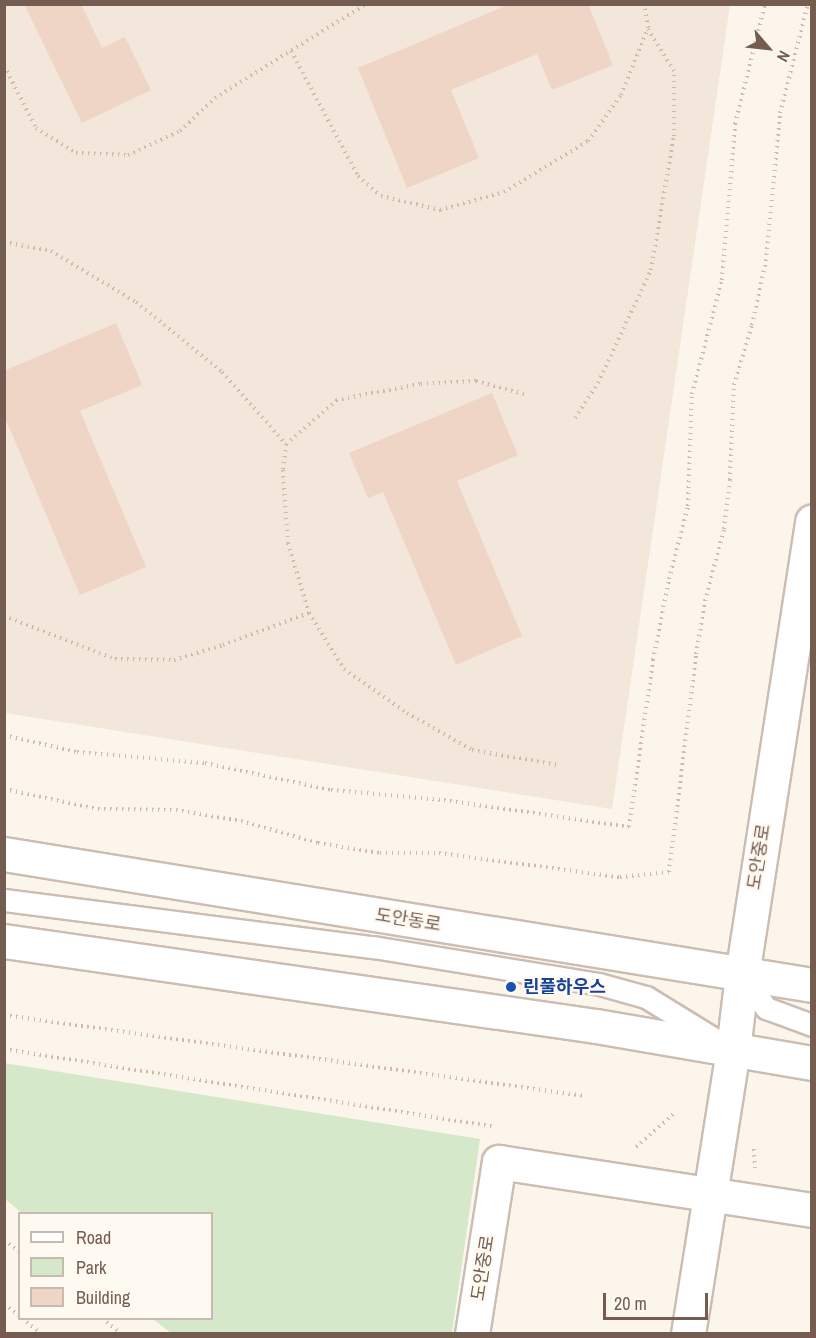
<!DOCTYPE html>
<meta charset="utf-8">
<style>
body{margin:0}
#map{position:relative;width:816px;height:1338px;overflow:hidden;background:#fbf5eb;font-family:"Archivo Narrow","Noto Sans KR",sans-serif}
div>[style]{position:absolute}
.residential>*{inset:0;background:#f2e7da}
.green>*{inset:0;background:#d6e8ca}
.building>*{inset:0;background:#eed5c5}
.path>*{height:4px;margin-top:-2px;transform-origin:0;background:repeating-linear-gradient(90deg,#d3b9a8 0 1.5px,transparent 0 6px)}
.roads{filter:drop-shadow(2px 0 #ccbdb2) drop-shadow(-2px 0 #ccbdb2) drop-shadow(0 2px #ccbdb2) drop-shadow(0 -2px #ccbdb2)}
.service>*{height:21px;margin:-10.5px;padding:0 10.5px;transform-origin:10.5px;border-radius:10.5px;background:#fff}
.minor>*{height:33px;margin:-16.5px;padding:0 16.5px;transform-origin:16.5px;border-radius:16.5px;background:#fff}
.tertiary>*{height:33px;margin:-16.5px;padding:0 16.5px;transform-origin:16.5px;border-radius:16.5px;background:#fff}
.secondary>*{height:33px;margin:-16.5px;padding:0 16.5px;transform-origin:16.5px;border-radius:16.5px;background:#fff}
.dots>*{width:16px;height:16px;translate:-50% -50%;box-sizing:border-box;border:3px solid #fef9f1;border-radius:50%}
span{translate:-50% -50%;white-space:nowrap;text-align:center;line-height:1.15;-webkit-text-stroke:5px #fef9f1;paint-order:stroke}
.street-label{font-size:18px;color:#745d50}
.transit-label{font-size:18px;color:#164399;font-weight:700}
.left{translate:0 -50%;text-align:left}
.frame{position:absolute;inset:0;border:6px solid #745d50;pointer-events:none}
.legend{position:absolute;left:18px;top:1212px;width:195px;height:108px;box-sizing:border-box;background:#fef9f1;border:2px solid #c7bbb1;margin:0;padding:8px 10px;list-style:none;font-size:18px;color:#745d50}
.legend li{display:flex;align-items:center;gap:12px;height:30px}
.legend b{width:30px;border:2px solid #c7bbb1}
.north{position:absolute;left:738px;top:18px;width:60px;height:60px;-webkit-text-stroke:4px #fef9f1;paint-order:stroke;rotate:118deg;font-size:16px;font-weight:700;line-height:24px;text-align:center;color:#745d50}
.north::after{content:'';display:block;margin:auto;width:21px;height:27px;background:#745d50;clip-path:polygon(50% 0,100% 100%,50% 72%,0 100%)}
.scale{position:absolute;left:603px;top:1293px;width:105px;height:27px;box-sizing:border-box;border:3px solid #745d50;border-top:0;padding-left:8px;font-size:18px;line-height:21px;white-space:nowrap;color:#745d50;-webkit-text-stroke:4px #fef9f1;paint-order:stroke}
</style>
<div id="map">
<div class="residential">
<i style="clip-path:polygon(4px 5px,730px 5px,612px 809px,5px 713px)"></i>
</div>
<div class="green">
<i style="clip-path:polygon(4px 1063px,480px 1139px,452px 1333px,171px 1333px,153px 1319px,212px 1318px,212px 1214px,22px 1213px,5px 1199px)"></i>
</div>
<div class="building">
<i style="clip-path:polygon(24px 4px,81px 4px,102px 48px,125px 37px,151px 90px,82px 123px)"></i>
<i style="clip-path:polygon(510px 4px,588px 4px,613px 65px,552px 90px,537px 54px,451px 90px,479px 158px,407px 188px,358px 68px)"></i>
<i style="clip-path:polygon(116px 323px,142px 385px,80px 411px,146px 567px,80px 595px,7px 422px,4px 423px,4px 371px)"></i>
<i style="clip-path:polygon(492px 393px,518px 455px,457px 481px,522px 636px,456px 665px,383px 492px,368px 498px,349px 453px)"></i>
</div>
<div class="path">
<i style="left:291px;top:51px;width:142px;rotate:61.8deg"></i>
<i style="left:358px;top:176px;width:30px;rotate:41deg"></i>
<i style="left:381px;top:196px;width:61px;rotate:13.3deg"></i>
<i style="left:440px;top:210px;width:66px;rotate:-15.7deg"></i>
<i style="left:504px;top:192px;width:98px;rotate:-31.3deg"></i>
<i style="left:588px;top:141px;width:57px;rotate:-54.3deg"></i>
<i style="left:621px;top:95px;width:72px;rotate:-68.1deg"></i>
<i style="left:648px;top:28px;width:24px;rotate:-99deg"></i>
<i style="left:4px;top:66px;width:70px;rotate:62.7deg"></i>
<i style="left:36px;top:128px;width:47px;rotate:32deg"></i>
<i style="left:76px;top:153px;width:52px;rotate:2.2deg"></i>
<i style="left:128px;top:155px;width:57px;rotate:-24.8deg"></i>
<i style="left:180px;top:131px;width:48px;rotate:-43.3deg"></i>
<i style="left:215px;top:98px;width:178px;rotate:-31.9deg"></i>
<i style="left:4px;top:242px;width:48px;rotate:10.8deg"></i>
<i style="left:51px;top:251px;width:99px;rotate:31deg"></i>
<i style="left:136px;top:302px;width:111px;rotate:39.1deg"></i>
<i style="left:222px;top:372px;width:96px;rotate:48.4deg"></i>
<i style="left:524px;top:394px;width:50px;rotate:-164.8deg"></i>
<i style="left:476px;top:381px;width:56px;rotate:176.9deg"></i>
<i style="left:420px;top:384px;width:85px;rotate:169.1deg"></i>
<i style="left:337px;top:400px;width:67px;rotate:139.2deg"></i>
<i style="left:286px;top:444px;width:26px;rotate:97deg"></i>
<i style="left:283px;top:470px;width:73px;rotate:86.1deg"></i>
<i style="left:288px;top:543px;width:73px;rotate:73.3deg"></i>
<i style="left:309px;top:613px;width:66px;rotate:58deg"></i>
<i style="left:344px;top:669px;width:77px;rotate:34.9deg"></i>
<i style="left:407px;top:713px;width:75px;rotate:29.6deg"></i>
<i style="left:472px;top:750px;width:87px;rotate:9.9deg"></i>
<i style="left:575px;top:418px;width:42px;rotate:-56.7deg"></i>
<i style="left:598px;top:383px;width:125px;rotate:-64.9deg"></i>
<i style="left:651px;top:270px;width:136px;rotate:-80.3deg"></i>
<i style="left:674px;top:136px;width:65px;rotate:-90deg"></i>
<i style="left:674px;top:71px;width:49px;rotate:-121.8deg"></i>
<i style="left:4px;top:616px;width:119px;rotate:21.2deg"></i>
<i style="left:115px;top:659px;width:59px;rotate:1deg"></i>
<i style="left:174px;top:660px;width:51px;rotate:-17deg"></i>
<i style="left:223px;top:645px;width:92px;rotate:-20.4deg"></i>
<i style="left:4px;top:735px;width:75px;rotate:13.1deg"></i>
<i style="left:77px;top:752px;width:128px;rotate:4.9deg"></i>
<i style="left:205px;top:763px;width:129px;rotate:12.1deg"></i>
<i style="left:331px;top:790px;width:113px;rotate:5.1deg"></i>
<i style="left:444px;top:800px;width:187px;rotate:8.3deg"></i>
<i style="left:629px;top:827px;width:169px;rotate:-81.8deg"></i>
<i style="left:653px;top:660px;width:83px;rotate:-78.8deg"></i>
<i style="left:669px;top:579px;width:75px;rotate:-75.4deg"></i>
<i style="left:688px;top:506px;width:112px;rotate:-88deg"></i>
<i style="left:692px;top:394px;width:118px;rotate:-75.3deg"></i>
<i style="left:722px;top:280px;width:157px;rotate:-85.2deg"></i>
<i style="left:735px;top:124px;width:124px;rotate:-76deg"></i>
<i style="left:4px;top:789px;width:96px;rotate:12deg"></i>
<i style="left:98px;top:809px;width:78px;rotate:0.7deg"></i>
<i style="left:176px;top:810px;width:66px;rotate:9.6deg"></i>
<i style="left:241px;top:821px;width:80px;rotate:15.9deg"></i>
<i style="left:318px;top:843px;width:63px;rotate:9.2deg"></i>
<i style="left:380px;top:853px;width:59px"></i>
<i style="left:439px;top:853px;width:183px;rotate:7.6deg"></i>
<i style="left:620px;top:877px;width:49px;rotate:-5.8deg"></i>
<i style="left:669px;top:872px;width:220px;rotate:-82.9deg"></i>
<i style="left:696px;top:654px;width:54px;rotate:-80.4deg"></i>
<i style="left:705px;top:601px;width:74px;rotate:-75.2deg"></i>
<i style="left:724px;top:529px;width:49px;rotate:-83deg"></i>
<i style="left:730px;top:480px;width:95px;rotate:-87.6deg"></i>
<i style="left:734px;top:385px;width:63px;rotate:-73.3deg"></i>
<i style="left:752px;top:325px;width:66px;rotate:-77.7deg"></i>
<i style="left:766px;top:261px;width:149px;rotate:-84.6deg"></i>
<i style="left:780px;top:113px;width:113px;rotate:-75.6deg"></i>
<i style="left:4px;top:1015px;width:587px;rotate:7.94deg"></i>
<i style="left:4px;top:1049px;width:498px;rotate:9deg"></i>
<i style="left:636px;top:1147px;width:53px;rotate:-41.2deg"></i>
<i style="left:754px;top:1149px;width:19px;rotate:87deg"></i>
<i style="left:4px;top:1240px;width:20px;rotate:37deg"></i>
<i style="left:4px;top:1304px;width:20px;rotate:37deg"></i>
<i style="left:22px;top:1318px;width:25px;rotate:40deg"></i>
<i style="left:102px;top:1318px;width:25px;rotate:40deg"></i>
</div>
<div class="roads">
<div class="service">
<i style="left:4px;top:900px;width:372px;rotate:7.3deg"></i>
<i style="left:373px;top:947px;width:229px;rotate:9.3deg"></i>
<i style="left:599px;top:984px;width:49px;rotate:15.5deg"></i>
<i style="left:646px;top:997px;width:82px;rotate:31.6deg"></i>
<i style="left:742px;top:975px;width:41px;rotate:54deg"></i>
<i style="left:766px;top:1008px;width:49px;rotate:20.3deg"></i>
</div>
<div class="minor">
<i style="left:472px;top:1334px;width:174px;rotate:-81.1deg"></i>
<i style="left:499px;top:1162px;width:317px;rotate:8.7deg"></i>
<i style="left:688px;top:1334px;width:288px;rotate:-81deg"></i>
</div>
<div class="tertiary">
<i style="left:742px;top:975px;width:459px;rotate:-81.2deg"></i>
</div>
<div class="secondary">
<i style="left:4px;top:854px;width:819px;rotate:9.21deg"></i>
<i style="left:4px;top:941px;width:598px;rotate:8.17deg"></i>
<i style="left:596px;top:1026px;width:219px;rotate:9.7deg"></i>
<i style="left:733px;top:1050px;width:76px;rotate:-83.2deg"></i>
</div>
</div>
<div class="dots">
<i style="left:511px;top:987px;background:#1a4fb4"></i>
</div>
<div class="street-label">
<span style="left:759px;top:857px;rotate:-81deg">도안중로</span>
<span style="left:408px;top:920px;rotate:9deg">도안동로</span>
<span style="left:483px;top:1268px;rotate:-81deg">도안중로</span>
</div>
<div class="transit-label">
<span class="left" style="left:523px;top:987px">린풀하우스</span>
</div>
<div class="frame"></div>
<ul class="legend">
<li><b style="height:8px;background:#fff"></b>Road</li>
<li><b style="height:16px;background:#d6e8ca"></b>Park</li>
<li><b style="height:16px;background:#eed5c5"></b>Building</li>
</ul>
<div class="north">N</div>
<div class="scale">20 m</div>
</div>
